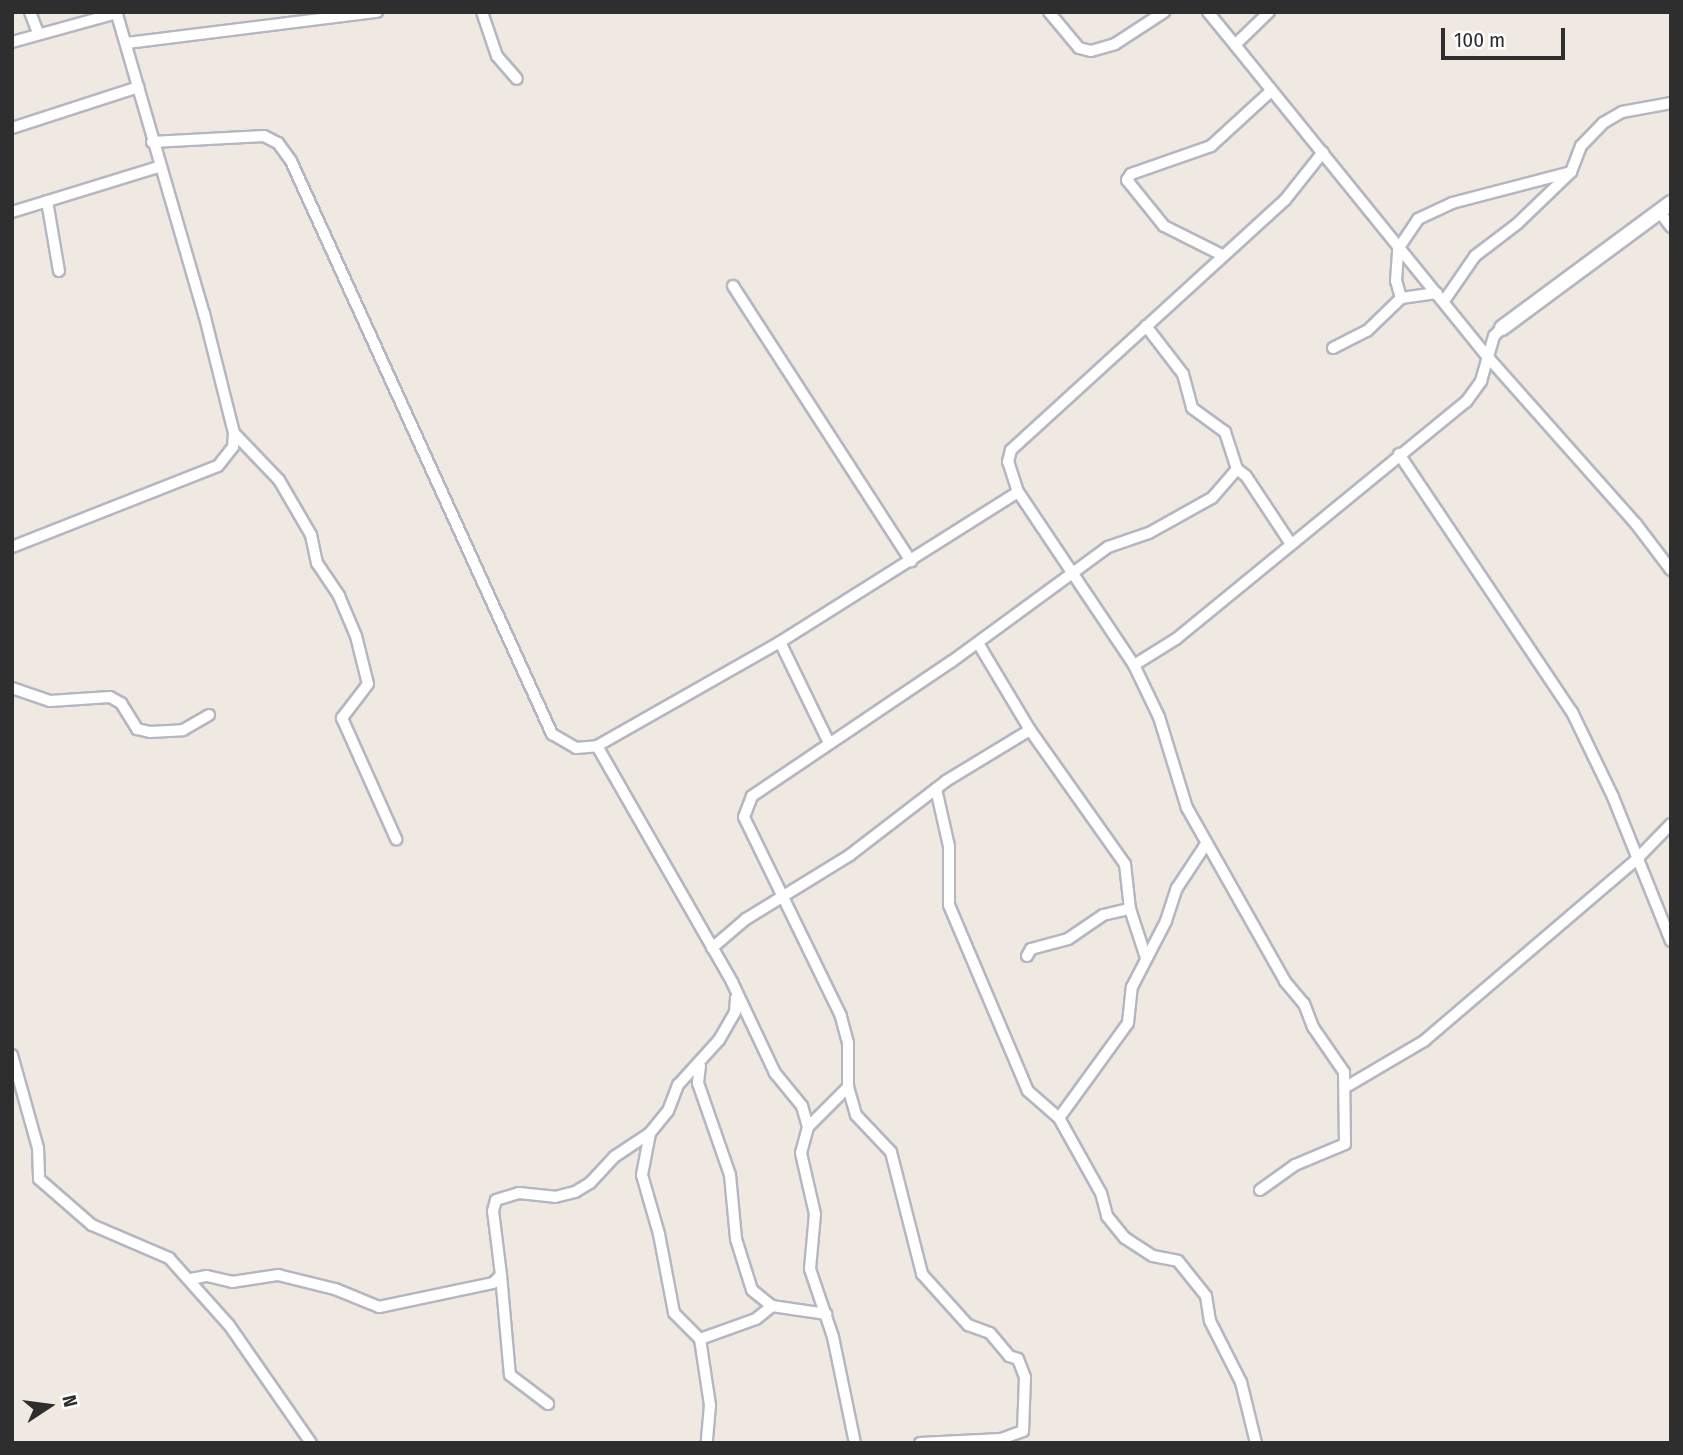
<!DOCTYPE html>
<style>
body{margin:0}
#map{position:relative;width:1683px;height:1455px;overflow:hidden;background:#efe9e1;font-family:"Fira Sans Condensed",sans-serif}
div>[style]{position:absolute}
.roads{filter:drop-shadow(2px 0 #b4b7c1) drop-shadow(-2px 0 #b4b7c1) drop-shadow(0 2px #b4b7c1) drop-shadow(0 -2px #b4b7c1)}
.minor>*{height:10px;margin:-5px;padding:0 5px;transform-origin:5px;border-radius:5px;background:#fff}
.secondary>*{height:14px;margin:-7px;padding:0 7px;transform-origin:7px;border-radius:7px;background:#fff}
span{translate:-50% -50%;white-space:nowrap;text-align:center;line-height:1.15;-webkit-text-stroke:5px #fff;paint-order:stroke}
.frame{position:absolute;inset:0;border:14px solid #2e2e2e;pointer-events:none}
.north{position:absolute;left:14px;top:1371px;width:70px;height:70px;-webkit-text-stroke:5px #fff;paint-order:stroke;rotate:77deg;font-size:19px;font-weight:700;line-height:28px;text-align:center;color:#2e2e2e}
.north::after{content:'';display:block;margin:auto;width:24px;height:32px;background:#2e2e2e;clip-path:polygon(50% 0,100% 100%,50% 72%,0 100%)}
.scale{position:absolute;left:1441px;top:28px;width:124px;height:32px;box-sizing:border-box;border:4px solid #2e2e2e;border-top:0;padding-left:9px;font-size:21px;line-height:24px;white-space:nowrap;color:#2e2e2e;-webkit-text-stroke:5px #fff;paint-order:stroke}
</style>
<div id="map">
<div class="roads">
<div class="minor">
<i style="left:30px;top:12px;width:22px;rotate:69deg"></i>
<i style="left:482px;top:12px;width:46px;rotate:71.2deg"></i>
<i style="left:497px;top:56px;width:30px;rotate:49deg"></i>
<i style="left:1049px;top:12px;width:47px;rotate:50.2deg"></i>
<i style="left:1079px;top:48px;width:12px;rotate:14deg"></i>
<i style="left:1091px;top:51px;width:25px;rotate:-16deg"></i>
<i style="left:1115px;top:44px;width:59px;rotate:-33.1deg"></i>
<i style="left:1208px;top:12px;width:43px;rotate:50.7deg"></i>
<i style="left:1269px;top:12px;width:47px;rotate:135.9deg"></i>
<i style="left:1235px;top:45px;width:399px;rotate:51deg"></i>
<i style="left:1486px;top:355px;width:226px;rotate:48.4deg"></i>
<i style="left:1636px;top:524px;width:58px;rotate:52.7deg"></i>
<i style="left:12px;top:42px;width:109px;rotate:-15.4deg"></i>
<i style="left:127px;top:43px;width:252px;rotate:-7.1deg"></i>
<i style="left:12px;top:128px;width:133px;rotate:-18deg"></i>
<i style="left:152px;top:142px;width:112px;rotate:-3.1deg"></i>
<i style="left:264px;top:136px;width:16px;rotate:27deg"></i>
<i style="left:278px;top:143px;width:22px;rotate:54deg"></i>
<i style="left:291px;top:161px;width:630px;rotate:65.51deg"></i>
<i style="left:552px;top:734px;width:28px;rotate:30deg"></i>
<i style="left:576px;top:748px;width:21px;rotate:-5deg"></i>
<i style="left:597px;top:746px;width:272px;rotate:60.2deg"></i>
<i style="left:732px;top:982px;width:101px;rotate:64.7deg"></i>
<i style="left:775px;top:1073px;width:43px;rotate:50.7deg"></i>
<i style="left:802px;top:1106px;width:22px;rotate:74deg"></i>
<i style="left:808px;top:1127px;width:27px;rotate:105deg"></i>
<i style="left:801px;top:1153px;width:63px;rotate:77.1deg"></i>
<i style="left:815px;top:1214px;width:55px;rotate:95.2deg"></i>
<i style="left:810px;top:1269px;width:72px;rotate:71.3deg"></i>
<i style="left:833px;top:1337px;width:108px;rotate:78.3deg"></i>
<i style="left:47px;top:201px;width:71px;rotate:80.3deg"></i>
<i style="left:1659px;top:211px;width:20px;rotate:53deg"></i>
<i style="left:12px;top:212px;width:153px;rotate:-17.1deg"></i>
<i style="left:1222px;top:255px;width:65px;rotate:-153.4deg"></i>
<i style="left:1164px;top:226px;width:59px;rotate:-128.8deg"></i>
<i style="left:1127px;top:180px;width:7px;rotate:-56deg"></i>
<i style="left:1131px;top:174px;width:85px;rotate:-19.3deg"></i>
<i style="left:1211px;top:146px;width:81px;rotate:-42.5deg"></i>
<i style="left:733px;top:286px;width:328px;rotate:57.1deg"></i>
<i style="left:1401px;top:298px;width:36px;rotate:-8deg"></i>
<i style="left:1444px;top:301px;width:55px;rotate:-55.4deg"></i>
<i style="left:1475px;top:256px;width:53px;rotate:-37.3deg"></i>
<i style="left:1517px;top:224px;width:75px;rotate:-43.9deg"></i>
<i style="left:1571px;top:172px;width:28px;rotate:-69deg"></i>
<i style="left:1581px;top:146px;width:32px;rotate:-46deg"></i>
<i style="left:1603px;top:123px;width:22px;rotate:-30deg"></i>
<i style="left:1622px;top:112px;width:50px;rotate:-10.4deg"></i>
<i style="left:1146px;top:326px;width:61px;rotate:52.4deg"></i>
<i style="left:1183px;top:374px;width:35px;rotate:75deg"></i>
<i style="left:1192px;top:408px;width:41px;rotate:36deg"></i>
<i style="left:1225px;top:432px;width:39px;rotate:72deg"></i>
<i style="left:1333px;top:348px;width:38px;rotate:-27deg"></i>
<i style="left:1367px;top:331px;width:47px;rotate:-44.1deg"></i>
<i style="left:1401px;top:298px;width:18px;rotate:-106deg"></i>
<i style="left:1396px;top:281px;width:32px;rotate:-86deg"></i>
<i style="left:1398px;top:249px;width:36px;rotate:-56deg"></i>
<i style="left:1418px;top:219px;width:38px;rotate:-25deg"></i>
<i style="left:1452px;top:203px;width:123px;rotate:-14.6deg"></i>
<i style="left:234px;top:433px;width:65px;rotate:46.2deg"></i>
<i style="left:279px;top:480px;width:64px;rotate:59.8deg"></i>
<i style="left:311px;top:535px;width:29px;rotate:78deg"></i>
<i style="left:317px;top:563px;width:40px;rotate:56deg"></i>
<i style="left:339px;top:596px;width:43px;rotate:67deg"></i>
<i style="left:356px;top:636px;width:49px;rotate:76deg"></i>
<i style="left:368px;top:684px;width:43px;rotate:127.4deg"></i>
<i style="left:342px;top:718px;width:133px;rotate:65.9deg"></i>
<i style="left:1399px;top:454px;width:311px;rotate:56.2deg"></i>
<i style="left:1572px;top:712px;width:94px;rotate:64.2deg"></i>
<i style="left:1613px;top:797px;width:155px;rotate:68.1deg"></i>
<i style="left:12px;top:547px;width:221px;rotate:-21.5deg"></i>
<i style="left:218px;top:466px;width:24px;rotate:-52deg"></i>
<i style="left:233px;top:447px;width:14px;rotate:-86deg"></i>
<i style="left:234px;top:433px;width:123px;rotate:-104.1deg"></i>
<i style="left:204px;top:314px;width:315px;rotate:-106.2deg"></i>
<i style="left:780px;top:642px;width:112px;rotate:64.1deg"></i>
<i style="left:978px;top:643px;width:101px;rotate:59.1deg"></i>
<i style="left:1030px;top:730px;width:164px;rotate:54.7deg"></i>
<i style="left:1125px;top:864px;width:45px;rotate:83.7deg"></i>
<i style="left:1130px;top:909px;width:52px;rotate:71.9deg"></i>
<i style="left:1134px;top:665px;width:49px;rotate:-31.8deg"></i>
<i style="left:1176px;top:639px;width:375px;rotate:-39.3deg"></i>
<i style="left:1466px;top:402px;width:26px;rotate:-54deg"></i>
<i style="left:1481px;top:381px;width:47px;rotate:-73.9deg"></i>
<i style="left:1494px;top:336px;width:11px;rotate:-45deg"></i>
<i style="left:12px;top:688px;width:40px;rotate:18.9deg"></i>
<i style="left:50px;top:701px;width:60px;rotate:-3.8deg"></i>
<i style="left:110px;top:697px;width:13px;rotate:29deg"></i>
<i style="left:121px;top:703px;width:31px;rotate:58deg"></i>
<i style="left:137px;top:729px;width:13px;rotate:13deg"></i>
<i style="left:150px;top:732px;width:33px;rotate:-3deg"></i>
<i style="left:183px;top:730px;width:30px;rotate:-30deg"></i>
<i style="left:597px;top:746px;width:210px;rotate:-29.6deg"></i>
<i style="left:780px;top:642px;width:281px;rotate:-32.2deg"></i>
<i style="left:936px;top:789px;width:58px;rotate:77.2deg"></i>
<i style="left:949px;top:846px;width:59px;rotate:90deg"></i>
<i style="left:949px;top:905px;width:202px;rotate:67deg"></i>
<i style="left:1028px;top:1091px;width:41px;rotate:41.1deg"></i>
<i style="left:1059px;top:1118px;width:86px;rotate:60.8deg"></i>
<i style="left:1101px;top:1193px;width:24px;rotate:75deg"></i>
<i style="left:1107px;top:1216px;width:28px;rotate:51deg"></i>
<i style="left:1125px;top:1238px;width:33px;rotate:33deg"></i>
<i style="left:1153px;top:1256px;width:25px;rotate:11deg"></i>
<i style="left:1178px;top:1261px;width:45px;rotate:51.3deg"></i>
<i style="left:1206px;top:1296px;width:25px;rotate:81deg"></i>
<i style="left:1210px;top:1321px;width:68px;rotate:63.1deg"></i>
<i style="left:1241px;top:1382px;width:63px;rotate:76.2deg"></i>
<i style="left:712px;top:948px;width:45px;rotate:-40.5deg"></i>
<i style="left:746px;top:919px;width:122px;rotate:-31.6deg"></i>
<i style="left:850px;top:855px;width:121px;rotate:-37.6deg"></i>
<i style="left:946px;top:781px;width:98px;rotate:-31.3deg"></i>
<i style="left:1027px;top:956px;width:8px;rotate:-60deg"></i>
<i style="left:1031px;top:949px;width:38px;rotate:-15deg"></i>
<i style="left:1068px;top:939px;width:42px;rotate:-34.4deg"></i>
<i style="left:1103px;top:915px;width:28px;rotate:-13deg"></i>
<i style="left:12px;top:1055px;width:97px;rotate:74.4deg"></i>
<i style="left:38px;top:1148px;width:31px;rotate:88deg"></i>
<i style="left:39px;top:1179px;width:70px;rotate:41deg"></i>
<i style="left:92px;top:1225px;width:84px;rotate:23.2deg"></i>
<i style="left:169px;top:1258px;width:90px;rotate:48.2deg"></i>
<i style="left:229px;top:1325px;width:144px;rotate:55.2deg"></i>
<i style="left:700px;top:1066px;width:17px;rotate:97deg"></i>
<i style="left:698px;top:1083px;width:97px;rotate:70.8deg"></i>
<i style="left:730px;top:1175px;width:64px;rotate:84.6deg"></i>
<i style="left:736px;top:1239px;width:53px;rotate:72.6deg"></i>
<i style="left:752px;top:1290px;width:26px;rotate:39deg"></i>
<i style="left:772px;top:1306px;width:55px;rotate:8.4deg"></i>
<i style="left:848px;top:1087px;width:29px;rotate:74deg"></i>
<i style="left:856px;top:1115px;width:51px;rotate:46.6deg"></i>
<i style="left:891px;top:1152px;width:126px;rotate:75.7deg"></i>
<i style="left:922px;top:1274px;width:69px;rotate:48deg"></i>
<i style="left:968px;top:1325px;width:23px;rotate:20deg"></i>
<i style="left:990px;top:1333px;width:30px;rotate:50deg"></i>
<i style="left:1009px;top:1356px;width:9px;rotate:18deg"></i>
<i style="left:1018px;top:1359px;width:19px;rotate:69deg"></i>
<i style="left:1025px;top:1377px;width:54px;rotate:92.1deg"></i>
<i style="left:1023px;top:1431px;width:23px;rotate:160deg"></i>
<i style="left:1001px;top:1439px;width:81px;rotate:177.2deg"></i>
<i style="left:1346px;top:1087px;width:91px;rotate:-30.5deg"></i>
<i style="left:1424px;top:1041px;width:279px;rotate:-40.5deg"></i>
<i style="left:1636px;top:860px;width:50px;rotate:-45.8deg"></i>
<i style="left:1059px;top:1118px;width:117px;rotate:-54deg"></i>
<i style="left:1128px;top:1023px;width:36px;rotate:-84deg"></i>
<i style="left:1132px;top:987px;width:74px;rotate:-62.7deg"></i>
<i style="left:1166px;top:921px;width:35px;rotate:-72deg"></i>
<i style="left:1177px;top:888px;width:53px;rotate:-56.6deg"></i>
<i style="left:808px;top:1127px;width:57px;rotate:-45deg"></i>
<i style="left:848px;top:1087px;width:44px;rotate:-90deg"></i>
<i style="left:848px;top:1043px;width:28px;rotate:-105deg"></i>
<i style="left:841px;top:1016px;width:221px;rotate:-116deg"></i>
<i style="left:744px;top:817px;width:22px;rotate:-69deg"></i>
<i style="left:752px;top:796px;width:240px;rotate:-34deg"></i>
<i style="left:951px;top:662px;width:195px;rotate:-36.2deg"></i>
<i style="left:1108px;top:547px;width:43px;rotate:-18.9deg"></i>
<i style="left:1149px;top:533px;width:72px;rotate:-29.1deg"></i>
<i style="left:1212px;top:498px;width:38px;rotate:-49deg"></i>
<i style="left:1237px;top:469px;width:11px;rotate:38deg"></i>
<i style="left:1246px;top:476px;width:82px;rotate:56.5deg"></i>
<i style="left:650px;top:1133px;width:43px;rotate:100.8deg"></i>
<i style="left:642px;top:1175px;width:61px;rotate:73.9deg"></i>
<i style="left:659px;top:1234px;width:80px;rotate:79.2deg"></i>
<i style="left:674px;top:1313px;width:37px;rotate:45deg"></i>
<i style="left:700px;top:1339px;width:67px;rotate:81.4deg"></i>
<i style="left:710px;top:1405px;width:38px;rotate:95deg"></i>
<i style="left:1260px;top:1190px;width:43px;rotate:-35.5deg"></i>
<i style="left:1295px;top:1165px;width:54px;rotate:-22.8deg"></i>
<i style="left:1345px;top:1144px;width:72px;rotate:-90.8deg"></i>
<i style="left:1344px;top:1072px;width:55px;rotate:-124.6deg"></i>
<i style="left:1313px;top:1027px;width:25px;rotate:-111deg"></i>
<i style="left:1304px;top:1004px;width:30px;rotate:-130deg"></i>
<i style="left:1285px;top:981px;width:199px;rotate:-119.5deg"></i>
<i style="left:1187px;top:808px;width:95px;rotate:-107.1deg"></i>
<i style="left:1159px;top:717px;width:58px;rotate:-115.7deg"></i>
<i style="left:1134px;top:665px;width:208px;rotate:-123.8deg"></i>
<i style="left:1018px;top:492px;width:32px;rotate:-108deg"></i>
<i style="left:1008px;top:462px;width:12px;rotate:-76deg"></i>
<i style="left:1011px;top:450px;width:371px;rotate:-42.4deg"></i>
<i style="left:1285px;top:200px;width:61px;rotate:-51.6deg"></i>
<i style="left:501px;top:1275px;width:100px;rotate:84.9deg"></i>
<i style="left:510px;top:1375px;width:48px;rotate:37.3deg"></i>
<i style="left:191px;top:1279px;width:16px;rotate:-11deg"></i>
<i style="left:207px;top:1276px;width:26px;rotate:13deg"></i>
<i style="left:232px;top:1282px;width:47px;rotate:-8.7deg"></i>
<i style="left:278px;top:1275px;width:59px;rotate:13.8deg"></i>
<i style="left:335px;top:1289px;width:48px;rotate:22.2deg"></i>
<i style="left:379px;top:1307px;width:116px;rotate:-11.9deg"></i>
<i style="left:493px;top:1283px;width:11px;rotate:-45deg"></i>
<i style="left:501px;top:1275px;width:64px;rotate:-97.1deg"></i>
<i style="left:493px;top:1211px;width:11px;rotate:-75deg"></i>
<i style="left:496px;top:1200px;width:24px;rotate:-17deg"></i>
<i style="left:519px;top:1193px;width:36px;rotate:6deg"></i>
<i style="left:555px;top:1197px;width:21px;rotate:-14deg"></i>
<i style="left:575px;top:1192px;width:17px;rotate:-31deg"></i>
<i style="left:590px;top:1183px;width:35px;rotate:-47deg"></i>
<i style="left:614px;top:1157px;width:43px;rotate:-33.7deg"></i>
<i style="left:650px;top:1133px;width:28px;rotate:-51deg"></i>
<i style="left:668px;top:1111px;width:28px;rotate:-69deg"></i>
<i style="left:678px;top:1085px;width:61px;rotate:-47.7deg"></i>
<i style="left:719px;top:1040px;width:32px;rotate:-60deg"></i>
<i style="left:735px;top:1012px;width:14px;rotate:-86deg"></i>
<i style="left:700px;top:1339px;width:59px;rotate:-19.7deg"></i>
<i style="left:756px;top:1319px;width:21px;rotate:-39deg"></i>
</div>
<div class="secondary">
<i style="left:1502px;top:328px;width:210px;rotate:-36.5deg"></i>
</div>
</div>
<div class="frame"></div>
<div class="north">N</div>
<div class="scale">100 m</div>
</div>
